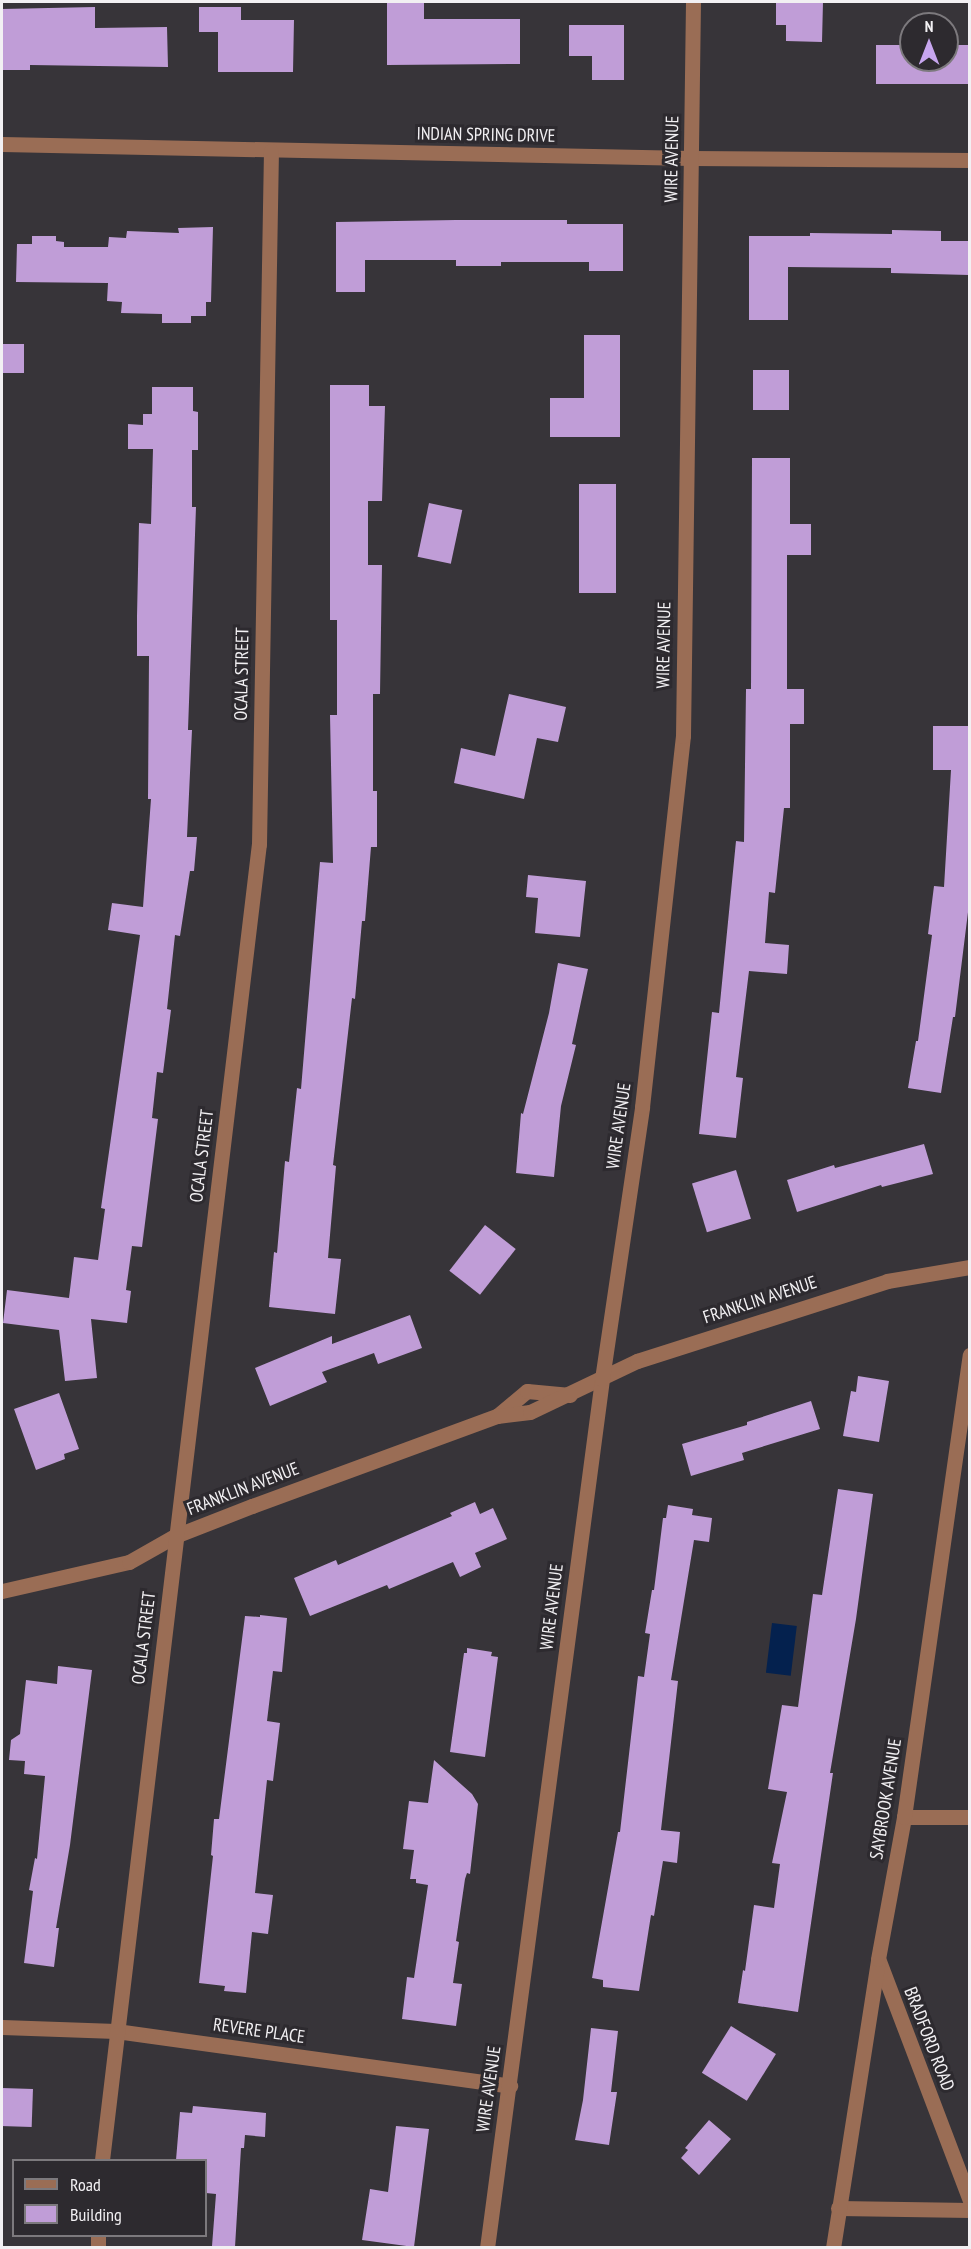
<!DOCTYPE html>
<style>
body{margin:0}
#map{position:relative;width:971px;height:2249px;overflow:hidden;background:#373439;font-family:"PT Sans Narrow",sans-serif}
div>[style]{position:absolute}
.water>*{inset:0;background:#04214e;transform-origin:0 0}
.building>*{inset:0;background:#c09dd7;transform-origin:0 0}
.minor>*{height:15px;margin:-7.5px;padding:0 7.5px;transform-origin:7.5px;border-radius:7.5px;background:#9a6d55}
span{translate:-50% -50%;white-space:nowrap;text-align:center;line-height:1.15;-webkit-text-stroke:6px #2d2a2f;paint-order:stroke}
.street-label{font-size:18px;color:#f2f0f3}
.frame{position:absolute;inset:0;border:3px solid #f2f0f3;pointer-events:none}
.legend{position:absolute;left:12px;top:2159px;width:195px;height:78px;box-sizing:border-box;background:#2d2a2f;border:2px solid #7c797d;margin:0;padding:8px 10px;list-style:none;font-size:18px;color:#f2f0f3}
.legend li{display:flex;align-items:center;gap:12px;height:30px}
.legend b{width:30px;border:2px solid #7c797d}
.north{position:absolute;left:899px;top:12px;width:60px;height:60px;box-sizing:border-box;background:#2d2a2f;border:2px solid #7c797d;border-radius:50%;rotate:0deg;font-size:16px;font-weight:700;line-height:24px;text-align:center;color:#f2f0f3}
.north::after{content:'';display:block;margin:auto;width:21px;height:27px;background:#c7a6ef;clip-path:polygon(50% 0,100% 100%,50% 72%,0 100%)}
</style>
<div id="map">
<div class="water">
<i style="left:772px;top:1623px;width:25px;height:50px;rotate:7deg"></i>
</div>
<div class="building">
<i style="clip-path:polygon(387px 2px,424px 2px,424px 19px,520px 19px,520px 64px,387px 65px)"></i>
<i style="clip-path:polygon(776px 2px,823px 2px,822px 42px,786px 41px,786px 25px,776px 25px)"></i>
<i style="clip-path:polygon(95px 7px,95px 28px,167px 27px,168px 67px,30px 65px,30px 70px,2px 70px,2px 9px)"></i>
<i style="clip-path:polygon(199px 7px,241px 7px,241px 20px,294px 20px,293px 72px,218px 72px,218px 32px,199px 32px)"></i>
<i style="clip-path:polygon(569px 25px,624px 25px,624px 80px,592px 80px,592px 56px,569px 56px)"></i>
<i style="clip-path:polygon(876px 45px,911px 45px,911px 60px,947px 60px,947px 45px,969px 45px,969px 84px,876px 84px)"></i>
<i style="clip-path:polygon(456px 220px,567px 220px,567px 224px,623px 224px,623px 271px,589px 271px,589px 262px,501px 262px,501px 266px,456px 266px,456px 260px,365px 260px,365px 292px,336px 292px,336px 222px)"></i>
<i style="clip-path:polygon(213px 227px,211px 302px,206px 302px,206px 316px,191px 316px,191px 323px,162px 323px,162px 314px,121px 313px,122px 302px,107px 301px,108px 283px,16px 282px,17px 244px,32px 244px,32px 236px,56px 236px,56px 241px,64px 242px,64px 247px,108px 247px,109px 237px,126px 238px,127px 231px,179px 233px,178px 228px)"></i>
<i style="clip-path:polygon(892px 230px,941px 231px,941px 241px,969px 241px,969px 275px,891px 273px,891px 268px,788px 267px,788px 320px,749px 320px,749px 236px,810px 236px,810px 233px,892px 234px)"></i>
<i style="clip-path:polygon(584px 335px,620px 335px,620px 437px,550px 437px,550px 398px,584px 398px)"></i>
<i style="left:2px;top:344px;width:22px;height:29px"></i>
<i style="left:753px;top:370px;width:36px;height:40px"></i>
<i style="clip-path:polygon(330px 385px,369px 385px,369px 406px,385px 406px,382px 501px,368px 501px,368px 565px,382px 565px,380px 694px,373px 694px,373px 791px,377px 791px,377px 847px,371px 847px,365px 921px,362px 921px,355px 999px,352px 998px,333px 1165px,336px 1166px,328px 1258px,341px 1259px,335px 1314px,269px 1307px,274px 1252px,277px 1253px,285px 1161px,289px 1162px,297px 1088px,301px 1089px,320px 862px,333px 863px,330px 715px,337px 715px,337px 620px,330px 620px)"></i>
<i style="clip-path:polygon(152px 387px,193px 387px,193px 411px,198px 412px,198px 450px,192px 450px,192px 507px,196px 507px,188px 730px,192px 730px,187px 837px,197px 837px,194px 871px,190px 871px,180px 936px,175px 935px,167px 1009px,171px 1010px,163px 1073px,157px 1072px,152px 1118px,158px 1119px,142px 1247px,132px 1246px,126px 1290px,131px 1291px,127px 1323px,91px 1319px,97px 1378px,65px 1381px,59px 1330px,3px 1323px,7px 1290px,69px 1298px,74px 1257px,98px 1260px,105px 1209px,101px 1208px,140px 935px,108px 930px,112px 903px,143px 907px,151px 799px,148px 799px,149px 656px,137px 656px,137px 616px,139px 523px,151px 524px,153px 449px,128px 449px,128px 424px,143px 425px,143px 414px,152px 414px)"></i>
<i style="clip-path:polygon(752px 458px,790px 458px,790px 524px,811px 524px,811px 555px,787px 555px,787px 689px,804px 689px,804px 724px,790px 724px,790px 808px,784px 808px,775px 893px,769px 892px,765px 943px,789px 945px,787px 974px,749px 971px,736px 1077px,743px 1078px,736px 1138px,699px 1134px,712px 1012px,719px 1013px,736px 841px,744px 842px,746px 689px,751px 689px)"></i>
<i style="left:579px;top:484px;width:37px;height:109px"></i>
<i style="left:429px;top:503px;width:34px;height:55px;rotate:12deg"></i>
<i style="clip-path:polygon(509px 694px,566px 707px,558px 742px,537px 738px,524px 799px,454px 783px,461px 748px,495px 756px)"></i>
<i style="clip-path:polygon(933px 726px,969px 726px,969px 770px,954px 770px,969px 770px,969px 904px,955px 1017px,953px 1017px,941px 1093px,908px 1088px,916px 1041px,918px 1041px,932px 935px,928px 934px,934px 886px,944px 887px,951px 770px,933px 770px)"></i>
<i style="clip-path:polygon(528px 875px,586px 881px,580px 937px,535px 933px,538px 898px,526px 897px)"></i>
<i style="clip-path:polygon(558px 963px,588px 969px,572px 1044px,576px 1045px,561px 1106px,554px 1177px,516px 1173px,521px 1113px,523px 1114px,549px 1013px)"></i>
<i style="clip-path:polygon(924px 1144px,933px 1174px,882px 1187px,881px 1185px,797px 1212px,787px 1180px,834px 1165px,835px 1168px)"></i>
<i style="left:736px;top:1170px;width:51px;height:46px;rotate:73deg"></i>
<i style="left:485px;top:1225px;width:39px;height:58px;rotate:38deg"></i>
<i style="clip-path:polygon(410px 1315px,422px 1348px,378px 1364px,374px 1353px,322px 1372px,327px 1382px,270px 1406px,255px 1368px,332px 1336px,332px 1344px)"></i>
<i style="clip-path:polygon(858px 1376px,889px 1381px,879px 1442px,843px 1436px,851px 1391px,856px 1392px)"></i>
<i style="clip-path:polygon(59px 1393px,79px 1449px,64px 1454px,65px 1459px,36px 1470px,14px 1409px)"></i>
<i style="clip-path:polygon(811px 1401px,820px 1429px,742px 1453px,744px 1460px,691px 1476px,682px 1444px,747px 1425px,747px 1422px)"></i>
<i style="clip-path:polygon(838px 1489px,873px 1494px,856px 1619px,830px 1773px,833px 1773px,798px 2012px,738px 2003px,743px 1970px,745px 1971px,754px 1905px,774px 1908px,780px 1864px,772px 1863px,787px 1792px,768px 1789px,782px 1705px,798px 1707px,813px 1594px,822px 1595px)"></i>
<i style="clip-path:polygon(475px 1502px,480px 1514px,493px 1508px,507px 1539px,475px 1553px,481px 1567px,460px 1577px,453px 1562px,389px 1589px,387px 1585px,310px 1616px,294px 1578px,336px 1560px,338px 1565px,452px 1516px,450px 1513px)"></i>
<i style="clip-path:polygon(668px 1505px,693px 1509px,692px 1515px,712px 1518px,709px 1542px,694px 1540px,671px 1680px,678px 1681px,661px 1830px,680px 1832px,677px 1863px,663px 1861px,654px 1916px,651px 1915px,639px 1991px,603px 1987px,603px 1980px,592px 1978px,618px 1832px,620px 1832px,638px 1676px,644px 1677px,650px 1634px,645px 1633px,652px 1590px,654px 1590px,663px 1518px,666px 1518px)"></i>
<i style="clip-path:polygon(260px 1615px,287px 1618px,282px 1672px,273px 1671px,267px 1721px,280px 1723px,273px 1781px,267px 1780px,255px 1893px,273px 1895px,268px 1934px,252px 1932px,246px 1993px,224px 1991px,225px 1986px,199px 1983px,213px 1856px,211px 1855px,214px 1819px,219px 1819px,245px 1616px,260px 1617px)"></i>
<i style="clip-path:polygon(467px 1648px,492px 1652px,491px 1656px,498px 1657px,485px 1757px,450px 1752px,464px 1653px,467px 1653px)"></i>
<i style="clip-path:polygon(58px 1666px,92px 1670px,70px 1845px,56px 1928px,59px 1928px,54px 1967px,24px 1963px,33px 1891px,29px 1890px,35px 1858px,37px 1859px,45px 1776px,24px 1774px,25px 1761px,9px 1760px,11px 1740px,20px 1734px,26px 1680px,57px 1684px)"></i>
<i style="clip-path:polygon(434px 1760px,472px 1794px,478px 1804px,470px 1874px,467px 1873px,465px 1879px,456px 1941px,459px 1942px,453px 1983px,462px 1984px,456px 2026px,402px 2019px,407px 1977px,414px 1978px,428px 1885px,416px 1883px,416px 1879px,410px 1879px,414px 1850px,403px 1849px,409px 1801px,428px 1803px)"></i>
<i style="left:731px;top:2026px;width:53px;height:55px;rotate:32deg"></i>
<i style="clip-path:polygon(591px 2028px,618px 2031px,611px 2092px,617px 2092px,609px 2145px,575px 2140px,583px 2100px)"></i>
<i style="left:2px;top:2088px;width:31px;height:38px;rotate:2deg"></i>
<i style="clip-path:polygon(193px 2106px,266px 2113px,265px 2137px,245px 2135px,244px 2148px,241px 2148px,235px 2247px,212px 2246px,216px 2194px,206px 2193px,206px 2160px,176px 2160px,180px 2112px,192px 2113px)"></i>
<i style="clip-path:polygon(709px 2120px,731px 2139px,699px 2175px,681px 2158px,688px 2150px,685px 2148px)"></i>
<i style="clip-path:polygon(396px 2126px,429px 2129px,414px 2247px,362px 2240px,370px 2189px,388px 2192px)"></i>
</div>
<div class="minor">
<i style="left:2px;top:144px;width:689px;rotate:1.16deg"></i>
<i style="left:691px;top:158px;width:279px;rotate:0.4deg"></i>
<i style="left:497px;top:1416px;width:39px;rotate:-40deg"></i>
<i style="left:527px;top:1391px;width:43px;rotate:5.3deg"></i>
<i style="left:2px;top:1591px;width:130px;rotate:-12.9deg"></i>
<i style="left:129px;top:1562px;width:53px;rotate:-29.5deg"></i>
<i style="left:175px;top:1536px;width:83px;rotate:-21.3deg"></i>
<i style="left:252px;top:1506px;width:261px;rotate:-20.2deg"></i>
<i style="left:497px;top:1416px;width:33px;rotate:-7deg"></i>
<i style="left:530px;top:1412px;width:119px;rotate:-25.5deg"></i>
<i style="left:637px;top:1361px;width:262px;rotate:-17.7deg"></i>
<i style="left:887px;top:1281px;width:84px;rotate:-9.6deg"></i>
<i style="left:904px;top:1817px;width:66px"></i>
<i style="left:879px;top:1961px;width:256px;rotate:69.2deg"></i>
<i style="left:2px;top:2027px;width:114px;rotate:2deg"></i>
<i style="left:116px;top:2031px;width:398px;rotate:7.9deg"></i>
<i style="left:102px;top:2160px;width:1325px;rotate:-83.2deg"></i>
<i style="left:259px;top:844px;width:693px;rotate:-89.01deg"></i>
<i style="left:838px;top:2208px;width:132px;rotate:0.9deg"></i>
<i style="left:98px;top:2236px;width:12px;rotate:90deg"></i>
<i style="left:487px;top:2248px;width:877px;rotate:-82.46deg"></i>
<i style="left:602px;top:1379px;width:275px;rotate:-81.6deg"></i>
<i style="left:642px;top:1107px;width:373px;rotate:-83.7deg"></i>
<i style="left:683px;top:736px;width:734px;rotate:-89.22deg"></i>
<i style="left:833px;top:2248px;width:292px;rotate:-81.1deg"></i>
<i style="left:878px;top:1959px;width:144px;rotate:-79.6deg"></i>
<i style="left:904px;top:1817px;width:467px;rotate:-81.9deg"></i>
</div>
<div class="street-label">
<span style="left:486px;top:135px;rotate:1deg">INDIAN SPRING DRIVE</span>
<span style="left:672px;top:159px;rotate:-89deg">WIRE AVENUE</span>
<span style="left:664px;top:645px;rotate:-89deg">WIRE AVENUE</span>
<span style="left:242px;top:674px;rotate:-89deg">OCALA STREET</span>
<span style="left:619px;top:1126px;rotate:-82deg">WIRE AVENUE</span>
<span style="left:202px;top:1156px;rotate:-83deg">OCALA STREET</span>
<span style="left:760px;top:1300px;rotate:-18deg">FRANKLIN AVENUE</span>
<span style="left:243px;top:1489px;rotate:-21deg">FRANKLIN AVENUE</span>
<span style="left:552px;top:1607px;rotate:-83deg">WIRE AVENUE</span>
<span style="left:144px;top:1638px;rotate:-83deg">OCALA STREET</span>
<span style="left:886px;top:1799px;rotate:-81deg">SAYBROOK AVENUE</span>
<span style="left:259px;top:2031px;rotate:8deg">REVERE PLACE</span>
<span style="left:929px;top:2039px;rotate:69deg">BRADFORD ROAD</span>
<span style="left:489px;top:2089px;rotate:-82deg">WIRE AVENUE</span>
</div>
<div class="frame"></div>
<ul class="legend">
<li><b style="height:8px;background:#9a6d55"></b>Road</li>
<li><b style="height:16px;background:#c09dd7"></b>Building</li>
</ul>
<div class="north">N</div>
</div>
